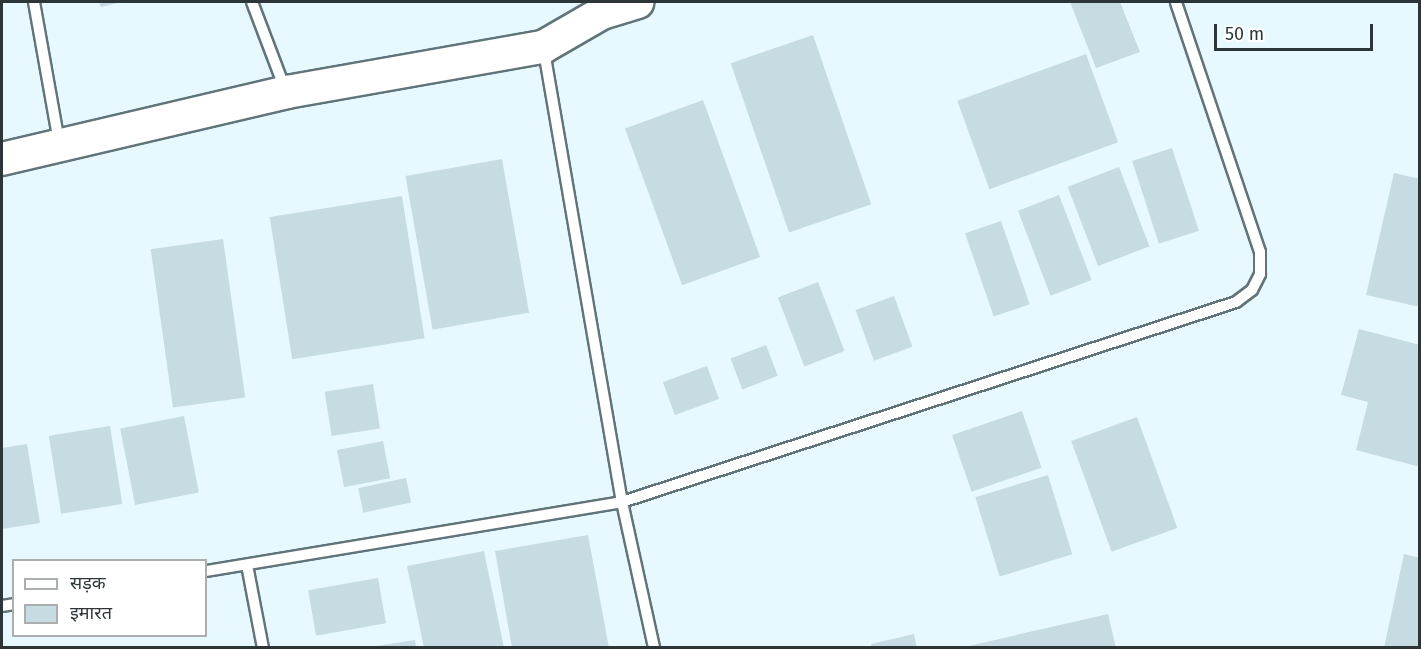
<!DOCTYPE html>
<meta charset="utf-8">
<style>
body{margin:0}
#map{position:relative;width:1421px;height:649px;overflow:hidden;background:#e7f9fe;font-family:"Fira Sans","Noto Sans Devanagari",sans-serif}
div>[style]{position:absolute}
.building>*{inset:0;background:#c6dce2;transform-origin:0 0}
.roads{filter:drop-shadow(2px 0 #607479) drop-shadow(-2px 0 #607479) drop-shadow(0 2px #607479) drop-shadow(0 -2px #607479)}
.lane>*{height:10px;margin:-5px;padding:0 5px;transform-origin:5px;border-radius:5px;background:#fff}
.secondary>*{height:32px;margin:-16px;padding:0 16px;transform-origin:16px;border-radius:16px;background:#fff}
span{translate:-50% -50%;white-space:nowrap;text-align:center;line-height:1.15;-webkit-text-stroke:4.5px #fff;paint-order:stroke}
.frame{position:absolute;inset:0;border:3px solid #2c3537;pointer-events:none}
.legend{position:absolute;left:12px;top:559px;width:195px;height:78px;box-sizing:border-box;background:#fff;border:2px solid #abaeaf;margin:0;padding:8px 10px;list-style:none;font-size:18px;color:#2c3537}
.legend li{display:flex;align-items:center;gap:12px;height:30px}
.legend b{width:30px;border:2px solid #abaeaf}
.scale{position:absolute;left:1214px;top:24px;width:159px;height:27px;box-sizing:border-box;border:3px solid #2c3537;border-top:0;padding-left:8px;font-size:18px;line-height:21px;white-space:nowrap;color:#2c3537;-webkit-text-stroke:4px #fff;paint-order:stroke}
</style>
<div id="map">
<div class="building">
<i style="clip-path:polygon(99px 2px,122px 2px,101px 7px)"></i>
<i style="clip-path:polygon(1070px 2px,1120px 2px,1140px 52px,1096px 68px)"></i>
<i style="left:813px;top:35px;width:179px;height:87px;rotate:71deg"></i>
<i style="left:1086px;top:54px;width:94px;height:137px;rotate:70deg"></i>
<i style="left:703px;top:100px;width:167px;height:83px;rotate:70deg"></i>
<i style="left:1172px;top:148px;width:87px;height:42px;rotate:72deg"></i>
<i style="left:502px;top:159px;width:156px;height:98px;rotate:80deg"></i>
<i style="left:1119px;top:167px;width:85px;height:55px;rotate:69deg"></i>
<i style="clip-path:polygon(1394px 173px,1420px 179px,1420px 307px,1366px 295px)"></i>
<i style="left:1059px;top:195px;width:91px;height:44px;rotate:69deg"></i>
<i style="left:402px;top:196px;width:144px;height:134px;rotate:81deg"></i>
<i style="left:1001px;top:221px;width:88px;height:38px;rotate:71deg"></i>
<i style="left:223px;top:239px;width:160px;height:73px;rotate:82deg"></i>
<i style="left:818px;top:282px;width:74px;height:43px;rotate:69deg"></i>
<i style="left:894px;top:296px;width:54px;height:41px;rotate:70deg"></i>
<i style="clip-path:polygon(1359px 329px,1420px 345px,1420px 467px,1356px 450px,1368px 402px,1341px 395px)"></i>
<i style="left:766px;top:345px;width:33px;height:38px;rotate:69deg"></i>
<i style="left:707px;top:366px;width:35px;height:47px;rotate:70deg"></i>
<i style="left:373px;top:384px;width:45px;height:49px;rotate:81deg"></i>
<i style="left:1022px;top:411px;width:60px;height:74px;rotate:71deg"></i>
<i style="left:184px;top:416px;width:78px;height:65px;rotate:79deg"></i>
<i style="left:1137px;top:417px;width:118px;height:70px;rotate:70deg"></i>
<i style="left:110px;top:426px;width:79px;height:62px;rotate:81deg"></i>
<i style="left:383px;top:441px;width:38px;height:47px;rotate:79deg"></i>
<i style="clip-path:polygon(27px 444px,40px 523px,2px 529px,2px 448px)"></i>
<i style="left:1048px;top:475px;width:83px;height:76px;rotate:73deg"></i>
<i style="left:406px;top:478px;width:25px;height:49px;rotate:78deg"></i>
<i style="clip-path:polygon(588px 535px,609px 648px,512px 648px,495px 551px)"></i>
<i style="clip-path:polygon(484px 551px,504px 648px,424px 648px,407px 566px)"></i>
<i style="clip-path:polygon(1404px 554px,1420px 558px,1420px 648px,1384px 648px)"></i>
<i style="left:378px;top:578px;width:46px;height:71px;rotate:80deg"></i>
<i style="clip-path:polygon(1108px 614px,1116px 648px,964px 648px,964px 647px)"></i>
<i style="clip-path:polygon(914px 634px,917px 648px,872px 648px,871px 644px)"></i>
<i style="clip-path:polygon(415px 640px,416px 648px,376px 648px,376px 646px)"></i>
</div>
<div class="roads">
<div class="lane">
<i style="left:34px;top:2px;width:142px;rotate:79.9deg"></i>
<i style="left:252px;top:2px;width:93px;rotate:69.2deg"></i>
<i style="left:544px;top:51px;width:458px;rotate:80.2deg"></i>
<i style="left:622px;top:502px;width:149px;rotate:77.6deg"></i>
<i style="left:247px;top:565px;width:85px;rotate:79.1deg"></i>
<i style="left:206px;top:571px;width:422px;rotate:-9.4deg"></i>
<i style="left:622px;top:502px;width:646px;rotate:-18.04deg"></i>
<i style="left:1236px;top:302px;width:20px;rotate:-37deg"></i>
<i style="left:1252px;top:290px;width:18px;rotate:-63deg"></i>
<i style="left:1260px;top:274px;width:22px;rotate:-90deg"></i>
<i style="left:1260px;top:252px;width:264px;rotate:-108.6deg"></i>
<i style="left:2px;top:606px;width:12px;rotate:-9deg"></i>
</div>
<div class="secondary">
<i style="left:2px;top:159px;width:293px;rotate:-13.2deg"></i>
<i style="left:287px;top:92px;width:260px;rotate:-10deg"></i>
<i style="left:543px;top:47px;width:68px;rotate:-30deg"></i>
<i style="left:602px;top:13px;width:37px;rotate:-17deg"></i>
</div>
</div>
<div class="frame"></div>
<ul class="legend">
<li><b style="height:8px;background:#fff"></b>सड़क</li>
<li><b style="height:16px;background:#c6dce2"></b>इमारत</li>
</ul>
<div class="scale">50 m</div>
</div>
